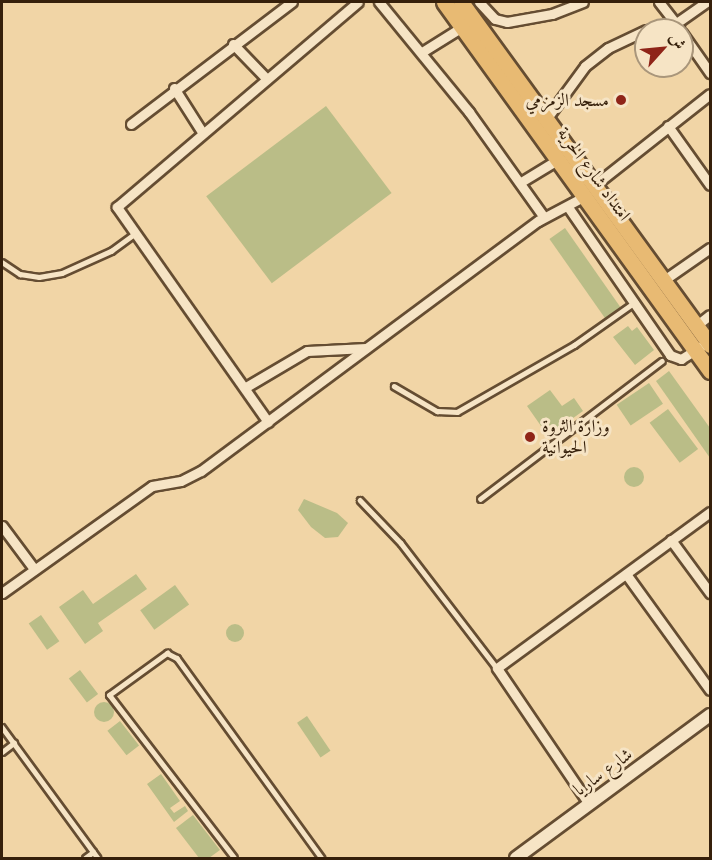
<!DOCTYPE html>
<meta charset="utf-8">
<style>
body{margin:0}
#map{position:relative;width:712px;height:860px;overflow:hidden;background:#f1d5a6;font-family:"Libre Caslon Text",Amiri,serif}
div>[style]{position:absolute}
.green>*{inset:0;background:#babd87;transform-origin:0 0}
.round{border-radius:50%}
.roads{filter:drop-shadow(2px 0 #654d32) drop-shadow(-2px 0 #654d32) drop-shadow(0 2px #654d32) drop-shadow(0 -2px #654d32)}
.service>*{height:4.5px;margin:-2.25px;padding:0 2.25px;transform-origin:2.25px;border-radius:2.25px;background:#f6e4c5}
.minor>*{height:9px;margin:-4.5px;padding:0 4.5px;transform-origin:4.5px;border-radius:4.5px;background:#f6e4c5}
.tertiary>*{height:12px;margin:-6px;padding:0 6px;transform-origin:6px;border-radius:6px;background:#f6e4c5}
.primary>*{height:15px;margin:-7.5px;padding:0 7.5px;transform-origin:7.5px;border-radius:7.5px;background:#e8ba73}
.dots>*{width:16px;height:16px;translate:-50% -50%;box-sizing:border-box;border:3px solid #f6e4c5;border-radius:50%}
span{translate:-50% -50%;white-space:nowrap;text-align:center;line-height:1.15;-webkit-text-stroke:6px #f6e4c5;paint-order:stroke}
.poi-label{font-size:18px;color:#36200b}
.right{translate:-100% -50%;text-align:right}
.left{translate:0 -50%;text-align:left}
.street-label{font-size:18px;color:#36200b}
.frame{position:absolute;inset:0;border:3px solid #36200b;pointer-events:none}
.north{position:absolute;left:634px;top:18px;width:60px;height:60px;box-sizing:border-box;background:#f6e4c5;border:2px solid #a9967b;border-radius:50%;rotate:63deg;font-size:16px;font-weight:700;line-height:24px;text-align:center;color:#36200b}
.north::after{content:'';display:block;margin:auto;width:21px;height:27px;background:#8f2418;clip-path:polygon(50% 0,100% 100%,50% 72%,0 100%)}
</style>
<div id="map">
<div class="green">
<i style="left:326px;top:106px;width:109px;height:150px;rotate:53deg"></i>
<i style="left:565px;top:228px;width:97px;height:19px;rotate:55deg"></i>
<i style="clip-path:polygon(628px 326px,632px 331px,637px 327px,654px 350px,635px 365px,613px 337px)"></i>
<i style="clip-path:polygon(669px 371px,710px 428px,710px 458px,656px 381px)"></i>
<i style="left:649px;top:383px;width:25px;height:39px;rotate:56deg"></i>
<i style="clip-path:polygon(550px 390px,562px 406px,574px 398px,583px 411px,548px 436px,527px 406px)"></i>
<i style="left:668px;top:409px;width:50px;height:23px;rotate:53deg"></i>
<i class="round" style="left:624px;top:467px;width:20px;height:20px"></i>
<i style="clip-path:polygon(304px 499px,337px 513px,348px 523px,338px 537px,325px 538px,311px 527px,298px 510px)"></i>
<i style="clip-path:polygon(136px 574px,147px 589px,98px 623px,103px 631px,85px 644px,59px 607px,83px 590px,93px 604px)"></i>
<i style="left:175px;top:585px;width:24px;height:43px;rotate:54deg"></i>
<i style="left:41px;top:615px;width:32px;height:15px;rotate:55deg"></i>
<i class="round" style="left:226px;top:624px;width:18px;height:18px"></i>
<i style="left:80px;top:670px;width:30px;height:14px;rotate:53deg"></i>
<i class="round" style="left:94px;top:702px;width:20px;height:20px"></i>
<i style="left:307px;top:716px;width:42px;height:12px;rotate:56deg"></i>
<i style="left:120px;top:721px;width:31px;height:16px;rotate:52deg"></i>
<i style="clip-path:polygon(161px 774px,180px 801px,170px 808px,174px 813px,185px 806px,188px 811px,174px 822px,147px 784px)"></i>
<i style="clip-path:polygon(193px 815px,220px 850px,209px 858px,199px 858px,176px 828px)"></i>
</div>
<div class="roads">
<div class="service">
<i style="left:2px;top:262px;width:22px;rotate:34deg"></i>
<i style="left:20px;top:274px;width:19px;rotate:9deg"></i>
<i style="left:39px;top:277px;width:23px;rotate:-10deg"></i>
<i style="left:62px;top:273px;width:54px;rotate:-24.2deg"></i>
<i style="left:111px;top:251px;width:27px;rotate:-36deg"></i>
<i style="left:394px;top:386px;width:50px;rotate:30.2deg"></i>
<i style="left:437px;top:411px;width:20px;rotate:3deg"></i>
<i style="left:457px;top:412px;width:135px;rotate:-29.8deg"></i>
<i style="left:574px;top:345px;width:75px;rotate:-35.2deg"></i>
<i style="left:480px;top:499px;width:228px;rotate:-37.2deg"></i>
<i style="left:360px;top:500px;width:59px;rotate:46.4deg"></i>
<i style="left:401px;top:543px;width:158px;rotate:52.5deg"></i>
<i style="left:2px;top:727px;width:162px;rotate:53.8deg"></i>
<i style="left:2px;top:752px;width:15px;rotate:-37deg"></i>
<i style="left:85px;top:858px;width:10px;rotate:-37deg"></i>
<i style="left:234px;top:858px;width:205px;rotate:-127.5deg"></i>
<i style="left:109px;top:695px;width:72px;rotate:-35.9deg"></i>
<i style="left:167px;top:653px;width:11px;rotate:27deg"></i>
<i style="left:177px;top:658px;width:247px;rotate:54.1deg"></i>
</div>
<div class="minor">
<i style="left:379px;top:2px;width:142px;rotate:50.7deg"></i>
<i style="left:469px;top:112px;width:129px;rotate:54.5deg"></i>
<i style="left:479px;top:2px;width:23px;rotate:47deg"></i>
<i style="left:495px;top:19px;width:12px;rotate:14deg"></i>
<i style="left:507px;top:22px;width:46px;rotate:-10.1deg"></i>
<i style="left:552px;top:14px;width:33px;rotate:-21deg"></i>
<i style="left:659px;top:2px;width:33px;rotate:52deg"></i>
<i style="left:648px;top:30px;width:28px;rotate:-13deg"></i>
<i style="left:675px;top:24px;width:39px;rotate:-35deg"></i>
<i style="left:682px;top:33px;width:49px;rotate:55deg"></i>
<i style="left:233px;top:44px;width:46px;rotate:45.9deg"></i>
<i style="left:422px;top:52px;width:47px;rotate:-32deg"></i>
<i style="left:174px;top:88px;width:52px;rotate:57.5deg"></i>
<i style="left:547px;top:118px;width:64px;rotate:-53.8deg"></i>
<i style="left:585px;top:66px;width:29px;rotate:-38deg"></i>
<i style="left:608px;top:48px;width:42px;rotate:-25.3deg"></i>
<i style="left:131px;top:124px;width:202px;rotate:-37.2deg"></i>
<i style="left:668px;top:126px;width:72px;rotate:54.6deg"></i>
<i style="left:521px;top:182px;width:44px;rotate:-31.2deg"></i>
<i style="left:596px;top:184px;width:145px;rotate:-38.3deg"></i>
<i style="left:568px;top:207px;width:180px;rotate:55.4deg"></i>
<i style="left:670px;top:355px;width:12px;rotate:20deg"></i>
<i style="left:681px;top:359px;width:32px;rotate:-32deg"></i>
<i style="left:664px;top:280px;width:56px;rotate:-34.8deg"></i>
<i style="left:697px;top:325px;width:16px;rotate:-38deg"></i>
<i style="left:246px;top:387px;width:71px;rotate:-30.5deg"></i>
<i style="left:307px;top:351px;width:59px;rotate:-2.9deg"></i>
<i style="left:268px;top:422px;width:263px;rotate:-125.1deg"></i>
<i style="left:117px;top:207px;width:316px;rotate:-40.4deg"></i>
<i style="left:2px;top:526px;width:54px;rotate:53.3deg"></i>
<i style="left:671px;top:540px;width:66px;rotate:53.7deg"></i>
<i style="left:626px;top:574px;width:143px;rotate:54.1deg"></i>
<i style="left:2px;top:593px;width:184px;rotate:-35.5deg"></i>
<i style="left:152px;top:486px;width:29px;rotate:-10deg"></i>
<i style="left:181px;top:481px;width:22px;rotate:-27deg"></i>
<i style="left:201px;top:471px;width:420px;rotate:-36.6deg"></i>
<i style="left:538px;top:221px;width:53px;rotate:-28deg"></i>
<i style="left:589px;top:804px;width:164px;rotate:-124.1deg"></i>
<i style="left:497px;top:668px;width:264px;rotate:-36.2deg"></i>
</div>
<div class="tertiary">
<i style="left:516px;top:858px;width:241px;rotate:-36.4deg"></i>
</div>
<div class="primary">
<i style="left:444px;top:2px;width:455px;rotate:54.2deg"></i>
<i style="left:461px;top:2px;width:424px;rotate:54deg"></i>
</div>
</div>
<div class="dots">
<i style="left:621px;top:100px;background:#8f2418"></i>
<i style="left:530px;top:437px;background:#8f2418"></i>
</div>
<div class="poi-label">
<span class="right" style="left:609px;top:100px">مسجد الزمزمي</span>
<span class="left" style="left:542px;top:437px">وزارة الثروة<br>الحيوانية</span>
</div>
<div class="street-label">
<span style="left:594px;top:174px;rotate:54deg">امتداد شارع الحرية</span>
<span style="left:603px;top:772px;rotate:-36deg">شارع ساريا</span>
</div>
<div class="frame"></div>
<div class="north">ش</div>
</div>
